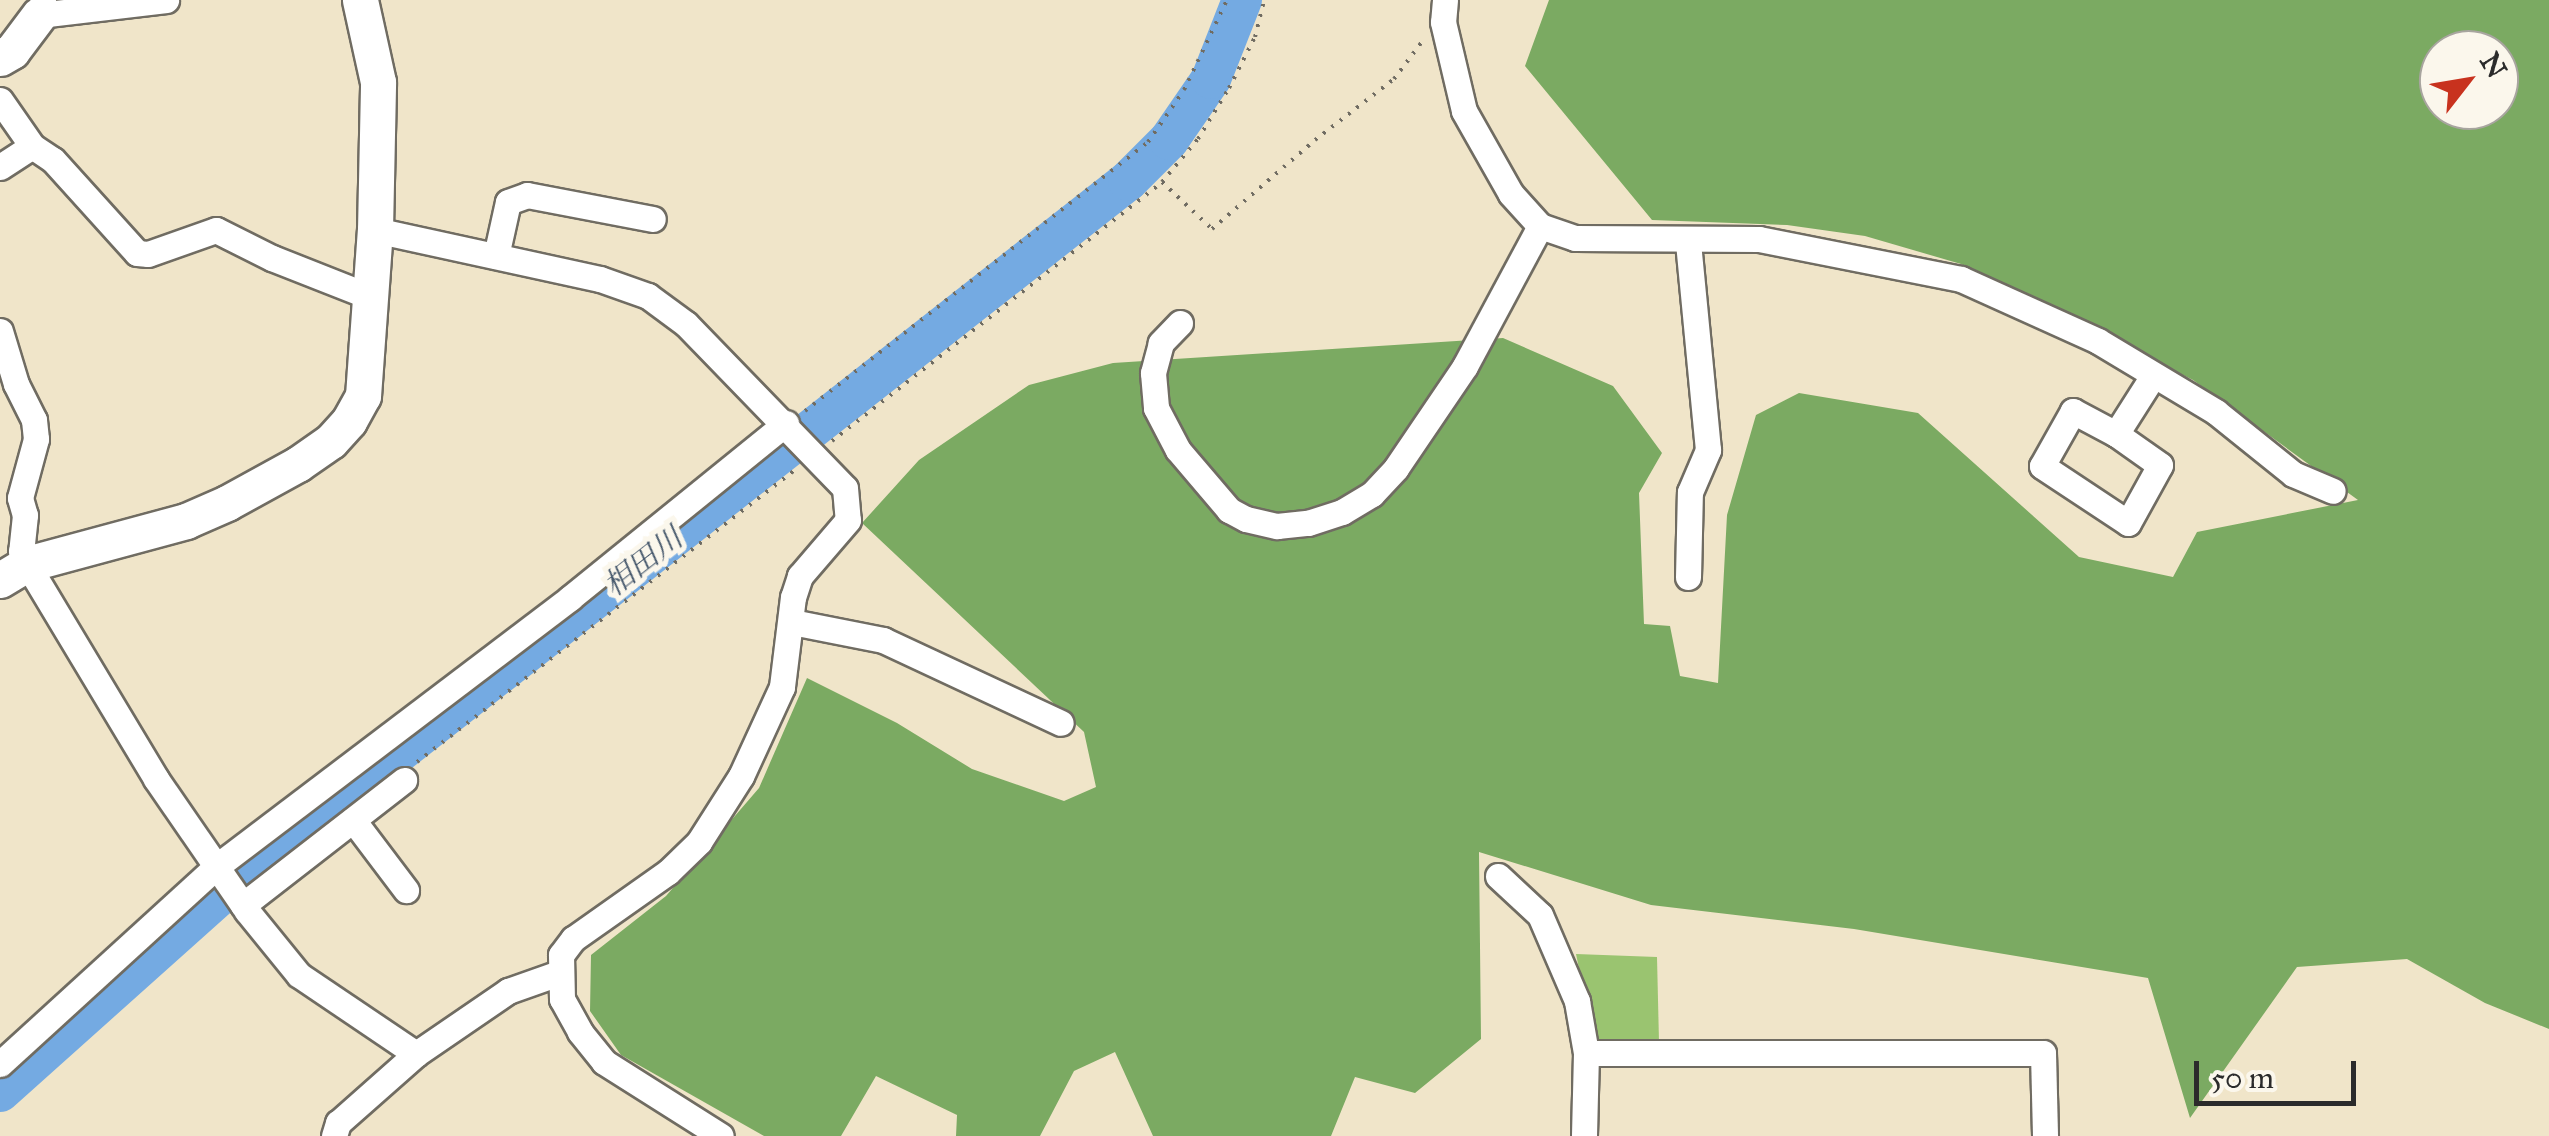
<!DOCTYPE html>
<meta charset="utf-8">
<style>
body{margin:0}
#map{position:relative;width:2549px;height:1136px;overflow:hidden;background:#f0e5c9;font-family:"IM FELL Great Primer","Noto Serif JP",serif}
div>[style]{position:absolute}
.green>*{inset:0;background:#9ac470}
.forest>*{inset:0;background:#7baa62}
.river>*{height:40px;margin:-20px;padding:0 20px;transform-origin:20px;border-radius:20px;background:#74aae2}
.path>*{height:4px;margin-top:-2px;transform-origin:0;background:repeating-linear-gradient(90deg,#706c62 0 2.5px,transparent 0 10.5px)}
.roads{filter:drop-shadow(2px 0 #706c62) drop-shadow(-2px 0 #706c62) drop-shadow(0 2px #706c62) drop-shadow(0 -2px #706c62)}
.street>*{height:25px;margin:-12.5px;padding:0 12.5px;transform-origin:12.5px;border-radius:12.5px;background:#fff}
.secondary>*{height:35px;margin:-17.5px;padding:0 17.5px;transform-origin:17.5px;border-radius:17.5px;background:#fff}
span{translate:-50% -50%;white-space:nowrap;text-align:center;line-height:1.15;-webkit-text-stroke:10px #fbf7ec;paint-order:stroke}
.water-label{font-size:30px;color:#45576b;font-style:italic}
.north{position:absolute;left:2419px;top:30px;width:100px;height:100px;box-sizing:border-box;background:#fbf7ec;border:2px solid #a8a59f;border-radius:50%;rotate:59deg;font-size:28px;font-weight:700;line-height:40px;text-align:center;color:#2b2b2b}
.north::after{content:'';display:block;margin:auto;width:35px;height:45px;background:#c8321e;clip-path:polygon(50% 0,100% 100%,50% 72%,0 100%)}
.scale{position:absolute;left:2194px;top:1061px;width:162px;height:45px;box-sizing:border-box;border:5px solid #2b2b2b;border-top:0;padding-left:12px;font-size:30px;line-height:35px;white-space:nowrap;color:#2b2b2b;-webkit-text-stroke:8px #fbf7ec;paint-order:stroke}
</style>
<div id="map">
<div class="green">
<i style="clip-path:polygon(1576px 954px,1657px 957px,1659px 1042px,1594px 1042px)"></i>
</div>
<div class="forest">
<i style="clip-path:polygon(evenodd,1549px 0,2549px 0,2549px 1029px,2485px 1003px,2407px 959px,2297px 967px,2190px 1118px,2148px 978px,1854px 929px,1651px 905px,1479px 852px,1481px 1039px,1415px 1093px,1355px 1077px,1331px 1136px,1153px 1136px,1115px 1052px,1074px 1071px,1040px 1136px,956px 1136px,957px 1115px,876px 1076px,841px 1136px,764px 1136px,621px 1055px,590px 1011px,591px 955px,666px 896px,759px 788px,807px 678px,897px 723px,972px 769px,1064px 801px,1096px 787px,1084px 732px,862px 523px,919px 460px,1029px 385px,1113px 363px,1503px 338px,1613px 386px,1662px 453px,1639px 493px,1644px 624px,1670px 626px,1680px 676px,1718px 683px,1727px 515px,1756px 415px,1799px 393px,1918px 413px,2079px 557px,2173px 577px,2197px 532px,2358px 500px,2193px 380px,1961px 264px,1865px 236px,1787px 225px,1652px 220px,1525px 66px,1549px 0,2439px 50px,2499px 50px,2499px 110px,2439px 110px,2439px 50px)"></i>
</div>
<div class="river">
<i style="left:0;top:1092px;width:319px;rotate:-41.8deg"></i>
<i style="left:238px;top:879px;width:1131px;rotate:-38.11deg"></i>
<i style="left:1128px;top:181px;width:58px;rotate:-45deg"></i>
<i style="left:1169px;top:140px;width:74px;rotate:-55.5deg"></i>
<i style="left:1211px;top:79px;width:85px;rotate:-68.6deg"></i>
</div>
<div class="path">
<i style="left:1162px;top:182px;width:69px;rotate:43.2deg"></i>
<i style="left:1212px;top:229px;width:136px;rotate:-40.8deg"></i>
<i style="left:1315px;top:140px;width:100px;rotate:-37.7deg"></i>
<i style="left:1394px;top:79px;width:50px;rotate:-53.1deg"></i>
<i style="left:805px;top:411px;width:436px;rotate:-38.1deg"></i>
<i style="left:1148px;top:142px;width:63px;rotate:-55.3deg"></i>
<i style="left:1184px;top:90px;width:100px;rotate:-64.5deg"></i>
<i style="left:832px;top:441px;width:420px;rotate:-38.1deg"></i>
<i style="left:1162px;top:182px;width:56px;rotate:-50.1deg"></i>
<i style="left:1198px;top:139px;width:60px;rotate:-58.7deg"></i>
<i style="left:1229px;top:88px;width:57px;rotate:-63deg"></i>
<i style="left:1255px;top:37px;width:38px;rotate:-76deg"></i>
<i style="left:417px;top:762px;width:480px;rotate:-37.7deg"></i>
</div>
<div class="roads">
<div class="street">
<i style="left:43px;top:0;width:16px;rotate:105deg"></i>
<i style="left:39px;top:15px;width:128px;rotate:-6.7deg"></i>
<i style="left:1445px;top:0;width:22px;rotate:95deg"></i>
<i style="left:1443px;top:22px;width:91px;rotate:76.7deg"></i>
<i style="left:1464px;top:111px;width:95px;rotate:60.5deg"></i>
<i style="left:1511px;top:194px;width:43px;rotate:47.8deg"></i>
<i style="left:1540px;top:226px;width:37px;rotate:19deg"></i>
<i style="left:1575px;top:238px;width:184px;rotate:0.3deg"></i>
<i style="left:1759px;top:239px;width:206px;rotate:11.2deg"></i>
<i style="left:1961px;top:279px;width:150px;rotate:24.3deg"></i>
<i style="left:2098px;top:341px;width:138px;rotate:31deg"></i>
<i style="left:2216px;top:412px;width:99px;rotate:38.8deg"></i>
<i style="left:2293px;top:474px;width:43px;rotate:23deg"></i>
<i style="left:0;top:100px;width:56px;rotate:55.2deg"></i>
<i style="left:32px;top:146px;width:25px;rotate:34deg"></i>
<i style="left:53px;top:160px;width:125px;rotate:47.9deg"></i>
<i style="left:137px;top:253px;width:11px;rotate:5deg"></i>
<i style="left:148px;top:254px;width:72px;rotate:-19.4deg"></i>
<i style="left:216px;top:230px;width:63px;rotate:26.6deg"></i>
<i style="left:272px;top:258px;width:106px;rotate:21.5deg"></i>
<i style="left:0;top:167px;width:38px;rotate:-33deg"></i>
<i style="left:375px;top:230px;width:230px;rotate:12.3deg"></i>
<i style="left:600px;top:279px;width:51px;rotate:19.5deg"></i>
<i style="left:648px;top:296px;width:47px;rotate:36.4deg"></i>
<i style="left:686px;top:324px;width:228px;rotate:45.9deg"></i>
<i style="left:845px;top:488px;width:32px;rotate:85deg"></i>
<i style="left:848px;top:520px;width:74px;rotate:130.6deg"></i>
<i style="left:800px;top:576px;width:22px;rotate:108deg"></i>
<i style="left:793px;top:597px;width:91px;rotate:97deg"></i>
<i style="left:782px;top:687px;width:98px;rotate:114.7deg"></i>
<i style="left:741px;top:776px;width:78px;rotate:122.5deg"></i>
<i style="left:699px;top:842px;width:43px;rotate:135.9deg"></i>
<i style="left:668px;top:872px;width:116px;rotate:144.8deg"></i>
<i style="left:573px;top:939px;width:20px;rotate:127deg"></i>
<i style="left:561px;top:955px;width:44px;rotate:88.7deg"></i>
<i style="left:562px;top:999px;width:38px;rotate:61deg"></i>
<i style="left:580px;top:1032px;width:38px;rotate:51deg"></i>
<i style="left:604px;top:1062px;width:138px;rotate:32.3deg"></i>
<i style="left:496px;top:256px;width:55px;rotate:-77.5deg"></i>
<i style="left:508px;top:202px;width:20px;rotate:-20deg"></i>
<i style="left:527px;top:195px;width:128px;rotate:10.8deg"></i>
<i style="left:1180px;top:323px;width:28px;rotate:134deg"></i>
<i style="left:1161px;top:343px;width:31px;rotate:105deg"></i>
<i style="left:1153px;top:373px;width:35px;rotate:85deg"></i>
<i style="left:1156px;top:408px;width:47px;rotate:62.4deg"></i>
<i style="left:1178px;top:450px;width:79px;rotate:49.6deg"></i>
<i style="left:1229px;top:510px;width:19px;rotate:28deg"></i>
<i style="left:1246px;top:519px;width:32px;rotate:13deg"></i>
<i style="left:1277px;top:526px;width:31px;rotate:-6deg"></i>
<i style="left:1308px;top:523px;width:36px;rotate:-18deg"></i>
<i style="left:1342px;top:512px;width:35px;rotate:-31deg"></i>
<i style="left:1372px;top:494px;width:35px;rotate:-47deg"></i>
<i style="left:1396px;top:468px;width:123px;rotate:-55.9deg"></i>
<i style="left:1465px;top:366px;width:159px;rotate:-61.8deg"></i>
<i style="left:0;top:331px;width:55px;rotate:73.2deg"></i>
<i style="left:16px;top:384px;width:40px;rotate:63.4deg"></i>
<i style="left:34px;top:420px;width:19px;rotate:84deg"></i>
<i style="left:36px;top:439px;width:61px;rotate:105.2deg"></i>
<i style="left:20px;top:498px;width:18px;rotate:74deg"></i>
<i style="left:25px;top:515px;width:36px;rotate:96deg"></i>
<i style="left:21px;top:551px;width:14px;rotate:65deg"></i>
<i style="left:27px;top:564px;width:251px;rotate:59deg"></i>
<i style="left:156px;top:779px;width:160px;rotate:55.4deg"></i>
<i style="left:247px;top:911px;width:82px;rotate:50.9deg"></i>
<i style="left:299px;top:975px;width:141px;rotate:34deg"></i>
<i style="left:2116px;top:434px;width:49px;rotate:-151.9deg"></i>
<i style="left:2073px;top:411px;width:63px;rotate:119.4deg"></i>
<i style="left:2042px;top:466px;width:103px;rotate:33.5deg"></i>
<i style="left:2128px;top:523px;width:66px;rotate:-61.1deg"></i>
<i style="left:2160px;top:465px;width:54px;rotate:-144.8deg"></i>
<i style="left:2116px;top:434px;width:69px;rotate:-57.5deg"></i>
<i style="left:1688px;top:577px;width:85px;rotate:-88.7deg"></i>
<i style="left:1690px;top:492px;width:46px;rotate:-66.8deg"></i>
<i style="left:1708px;top:450px;width:209px;rotate:-95.5deg"></i>
<i style="left:792px;top:622px;width:93px;rotate:11.2deg"></i>
<i style="left:883px;top:640px;width:196px;rotate:25deg"></i>
<i style="left:353px;top:820px;width:88px;rotate:52.9deg"></i>
<i style="left:1498px;top:876px;width:57px;rotate:42.9deg"></i>
<i style="left:1540px;top:915px;width:94px;rotate:66.7deg"></i>
<i style="left:1577px;top:1001px;width:53px;rotate:80.2deg"></i>
<i style="left:1586px;top:1053px;width:83px;rotate:91.4deg"></i>
<i style="left:243px;top:905px;width:204px;rotate:-37.8deg"></i>
<i style="left:1586px;top:1053px;width:457px"></i>
<i style="left:2043px;top:1053px;width:83px;rotate:88.6deg"></i>
<i style="left:0;top:1064px;width:292px;rotate:-42.4deg"></i>
<i style="left:216px;top:867px;width:445px;rotate:-37.2deg"></i>
<i style="left:570px;top:598px;width:278px;rotate:-39deg"></i>
<i style="left:334px;top:1136px;width:14px;rotate:-73deg"></i>
<i style="left:338px;top:1123px;width:104px;rotate:-41.5deg"></i>
<i style="left:416px;top:1054px;width:112px;rotate:-34.4deg"></i>
<i style="left:508px;top:991px;width:54px;rotate:-19.4deg"></i>
</div>
<div class="secondary">
<i style="left:0;top:58px;width:14px;rotate:-30deg"></i>
<i style="left:12px;top:51px;width:45px;rotate:-53.1deg"></i>
<i style="left:0;top:580px;width:31px;rotate:-31deg"></i>
<i style="left:27px;top:564px;width:165px;rotate:-15.1deg"></i>
<i style="left:186px;top:521px;width:45px;rotate:-23.7deg"></i>
<i style="left:227px;top:503px;width:81px;rotate:-28.8deg"></i>
<i style="left:298px;top:464px;width:40px;rotate:-34.9deg"></i>
<i style="left:331px;top:441px;width:27px;rotate:-48deg"></i>
<i style="left:349px;top:421px;width:29px;rotate:-61deg"></i>
<i style="left:363px;top:396px;width:166px;rotate:-85.9deg"></i>
<i style="left:375px;top:230px;width:148px;rotate:-88.8deg"></i>
<i style="left:378px;top:82px;width:84px;rotate:-102.4deg"></i>
</div>
</div>
<div class="water-label">
<span style="left:643px;top:562px;rotate:-38deg">相田川</span>
</div>
<div class="north">N</div>
<div class="scale">50 m</div>
</div>
